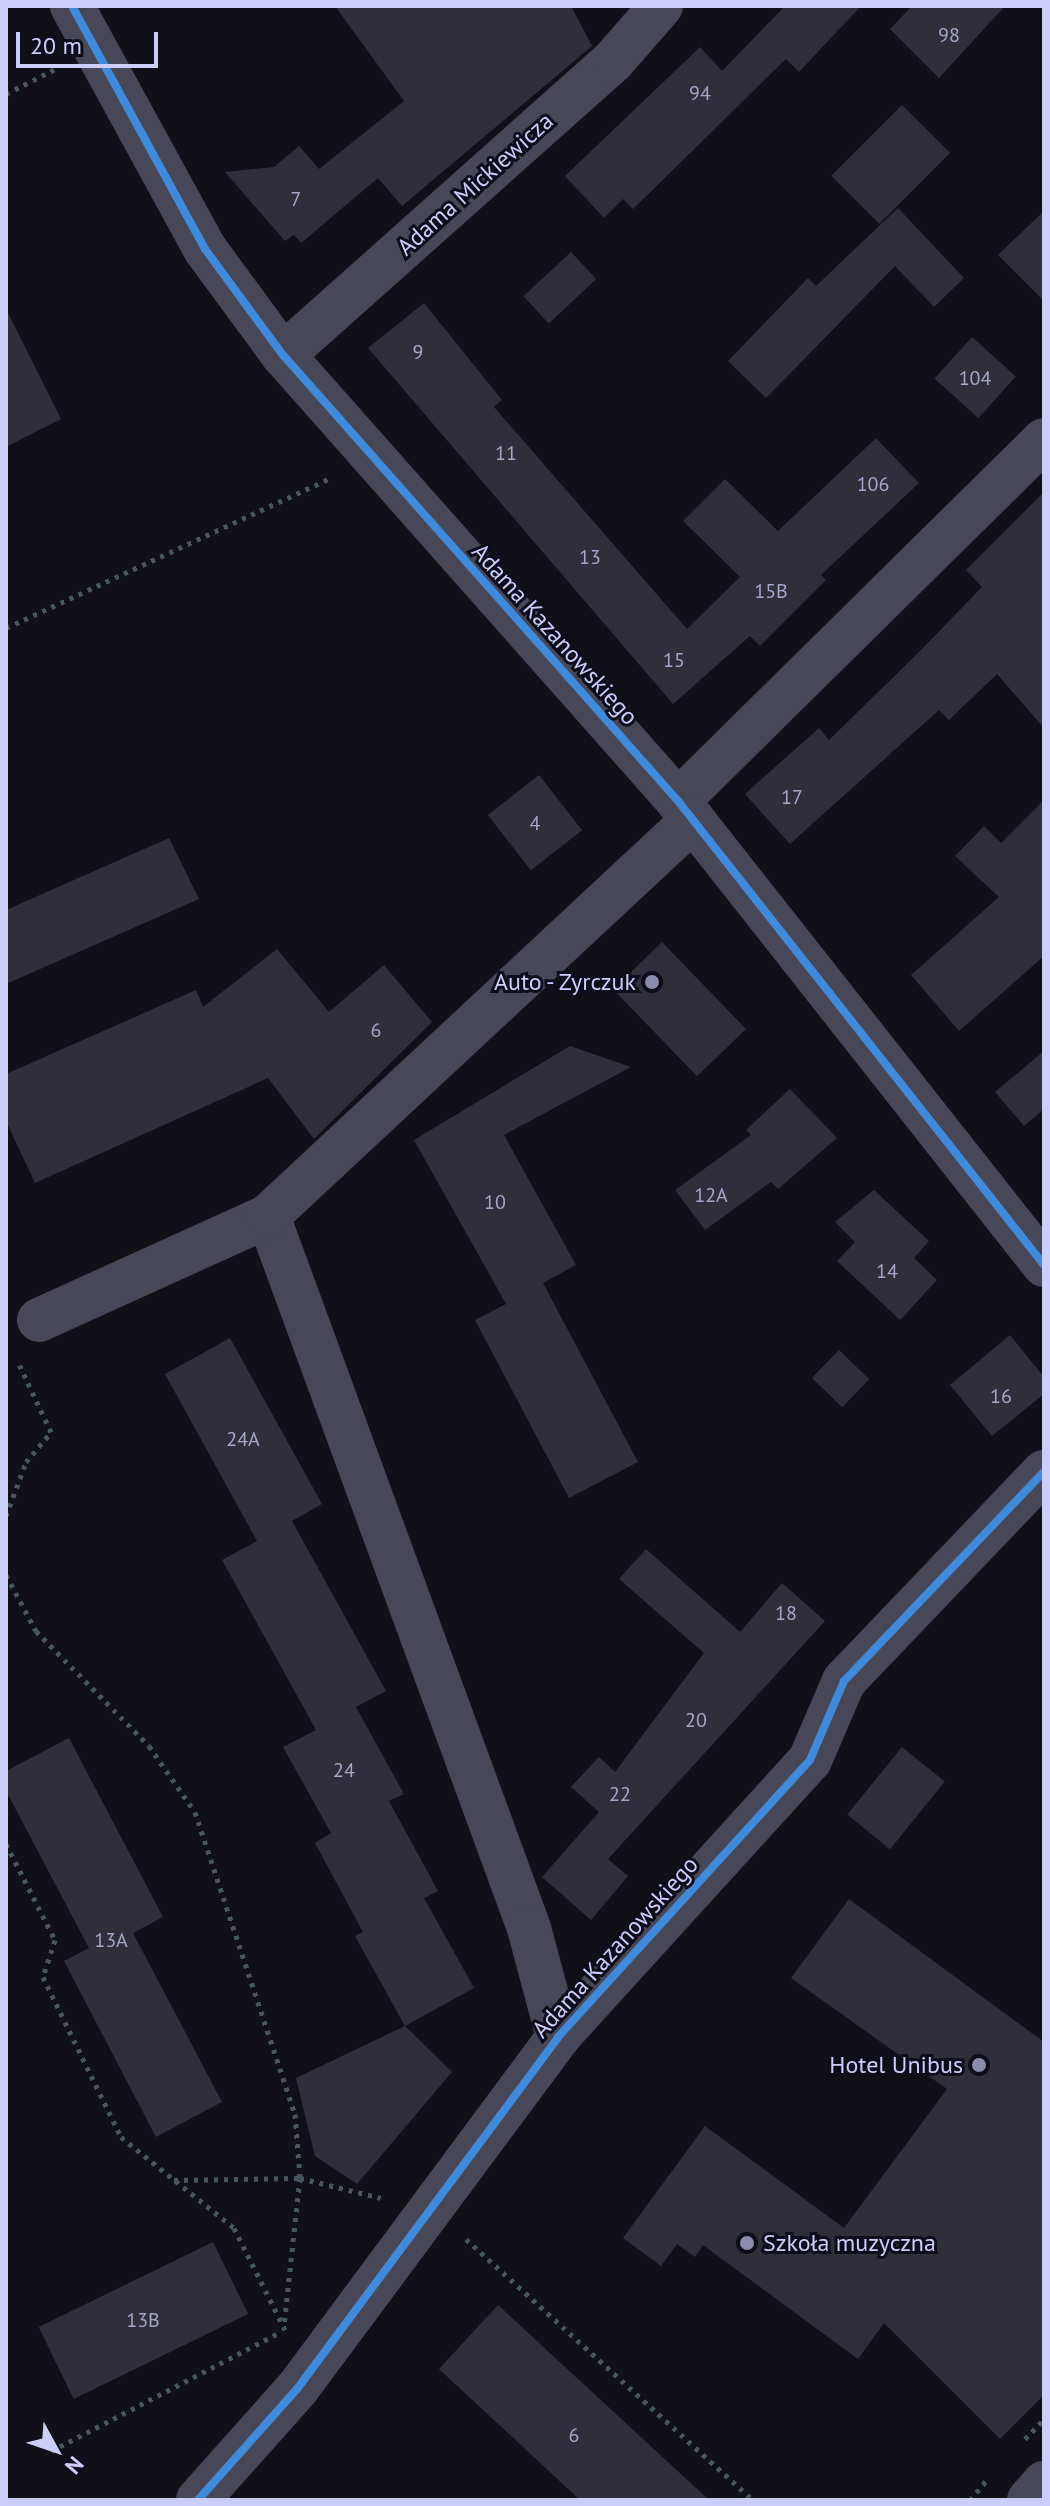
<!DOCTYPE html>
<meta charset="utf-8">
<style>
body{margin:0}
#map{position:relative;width:1050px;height:2506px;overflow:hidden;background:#111018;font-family:"PT Sans",sans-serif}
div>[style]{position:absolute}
.building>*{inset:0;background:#2f2e3a;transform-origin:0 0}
.path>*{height:5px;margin-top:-2.5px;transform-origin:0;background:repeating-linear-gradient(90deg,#48565e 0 4px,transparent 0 10px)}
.minor>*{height:44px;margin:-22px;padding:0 22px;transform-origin:22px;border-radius:22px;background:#474758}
.cycleway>*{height:8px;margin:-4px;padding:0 4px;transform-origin:4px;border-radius:4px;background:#408adc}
.dots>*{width:22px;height:22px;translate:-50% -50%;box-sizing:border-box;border:4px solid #0e0d1c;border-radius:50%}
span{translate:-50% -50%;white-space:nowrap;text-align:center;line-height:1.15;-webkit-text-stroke:6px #0e0d1c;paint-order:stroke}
.number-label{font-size:20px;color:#a6a5ca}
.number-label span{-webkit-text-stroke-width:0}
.street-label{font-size:24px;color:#cdcdfa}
.poi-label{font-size:24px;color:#cdcdfa}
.right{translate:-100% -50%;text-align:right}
.left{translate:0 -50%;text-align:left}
.frame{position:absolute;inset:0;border:8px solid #cdcdfa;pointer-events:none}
.north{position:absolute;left:16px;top:2410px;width:80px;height:80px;-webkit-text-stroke:6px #0e0d1c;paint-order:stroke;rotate:130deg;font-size:22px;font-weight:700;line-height:32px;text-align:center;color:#cdcdfa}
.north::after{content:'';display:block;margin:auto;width:28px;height:36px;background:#cdcdfa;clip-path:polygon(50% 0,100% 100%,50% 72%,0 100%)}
.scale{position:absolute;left:16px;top:32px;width:142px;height:36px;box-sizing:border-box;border:4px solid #cdcdfa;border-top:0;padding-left:10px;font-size:24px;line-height:28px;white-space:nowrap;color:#cdcdfa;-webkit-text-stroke:6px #0e0d1c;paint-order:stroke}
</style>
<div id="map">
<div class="building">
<i style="clip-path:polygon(335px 6px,571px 6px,592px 46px,402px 206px,378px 178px,301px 243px,294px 235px,285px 241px,225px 172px,274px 167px,299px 146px,319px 169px,404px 101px)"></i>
<i style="clip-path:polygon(785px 6px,861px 6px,799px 72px,786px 59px,633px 209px,623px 199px,604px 218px,565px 176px,700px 47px,722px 71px)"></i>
<i style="clip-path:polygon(912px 6px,1005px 6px,939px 78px,890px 29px)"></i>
<i style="left:902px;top:105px;width:68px;height:100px;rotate:45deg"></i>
<i style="clip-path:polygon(898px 208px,964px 278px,934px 307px,895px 266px,766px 398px,728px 361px,808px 278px,816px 286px)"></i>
<i style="clip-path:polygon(1044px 211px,1044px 301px,998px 255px)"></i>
<i style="left:571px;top:252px;width:37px;height:65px;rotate:47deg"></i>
<i style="clip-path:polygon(424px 303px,502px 400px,494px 407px,687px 629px,740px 577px,683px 521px,725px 479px,778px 531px,876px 438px,919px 483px,821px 575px,826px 580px,760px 646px,750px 636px,673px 704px,368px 348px)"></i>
<i style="clip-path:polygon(6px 309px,61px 419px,6px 447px)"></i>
<i style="left:972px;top:337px;width:59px;height:56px;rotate:42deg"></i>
<i style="clip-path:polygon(1044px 492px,1044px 728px,997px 674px,949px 720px,939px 710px,790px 844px,745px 794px,819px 728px,829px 740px,918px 653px,982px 587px,966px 570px)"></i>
<i style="left:539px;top:775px;width:70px;height:65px;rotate:52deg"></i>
<i style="clip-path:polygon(1044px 800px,1044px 956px,959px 1031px,911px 975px,999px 897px,955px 856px,984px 826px,1001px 843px)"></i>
<i style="clip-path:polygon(169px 838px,199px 899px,6px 984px,6px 910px)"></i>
<i style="left:662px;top:942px;width:121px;height:68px;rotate:46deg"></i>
<i style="clip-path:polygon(277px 949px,329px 1012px,384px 965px,432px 1022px,314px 1139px,268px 1078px,35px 1183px,6px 1121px,6px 1074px,196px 990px,203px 1007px)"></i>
<i style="clip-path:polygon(570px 1046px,631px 1067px,504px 1135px,576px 1265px,543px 1283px,638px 1462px,569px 1498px,475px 1320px,506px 1304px,414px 1140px)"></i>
<i style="clip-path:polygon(1044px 1051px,1044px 1109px,1024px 1126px,995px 1092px)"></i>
<i style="clip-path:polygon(790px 1089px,837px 1138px,778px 1189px,771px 1182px,705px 1230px,675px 1190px,751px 1135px,746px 1130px)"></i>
<i style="clip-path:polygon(874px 1190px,929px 1241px,914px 1258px,937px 1280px,900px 1320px,837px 1261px,855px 1242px,835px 1222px)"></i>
<i style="clip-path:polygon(1010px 1335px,1044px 1377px,1044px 1394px,992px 1436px,950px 1385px)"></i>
<i style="clip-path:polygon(230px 1338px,322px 1504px,292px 1521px,386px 1691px,356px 1707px,404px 1794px,389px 1801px,438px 1891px,424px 1898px,474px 1988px,405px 2026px,355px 1936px,363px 1932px,315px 1843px,331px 1833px,283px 1747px,316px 1730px,222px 1560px,257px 1541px,165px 1374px)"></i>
<i style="left:839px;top:1350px;width:42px;height:39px;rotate:44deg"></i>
<i style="clip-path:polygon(646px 1549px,740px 1632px,782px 1583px,825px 1621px,608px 1859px,628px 1876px,591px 1920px,542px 1877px,599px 1812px,571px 1787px,599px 1757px,615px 1772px,704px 1653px,619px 1579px)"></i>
<i style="clip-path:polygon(69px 1738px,163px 1917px,133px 1933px,222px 2102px,156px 2137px,64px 1961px,89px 1948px,6px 1791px,6px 1771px)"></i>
<i style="left:902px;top:1747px;width:55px;height:87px;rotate:39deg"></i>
<i style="clip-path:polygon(849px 1899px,1044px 2042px,1044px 2395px,1000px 2439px,884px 2323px,858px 2359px,703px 2245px,695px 2257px,677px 2244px,661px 2266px,623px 2238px,705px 2126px,844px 2228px,947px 2089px,791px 1978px)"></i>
<i style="clip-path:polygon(405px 2026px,452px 2072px,357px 2184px,315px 2156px,296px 2078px)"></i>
<i style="left:213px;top:2242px;width:80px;height:194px;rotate:64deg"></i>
<i style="clip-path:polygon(498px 2305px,709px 2500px,580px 2500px,439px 2369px)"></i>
</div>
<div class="path">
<i style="left:6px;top:94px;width:55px;rotate:-27deg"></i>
<i style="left:6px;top:628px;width:357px;rotate:-24.8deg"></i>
<i style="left:6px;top:1516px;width:58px;rotate:-69.7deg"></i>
<i style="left:26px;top:1462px;width:39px;rotate:-50deg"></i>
<i style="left:51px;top:1432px;width:77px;rotate:-115.2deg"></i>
<i style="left:6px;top:1575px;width:64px;rotate:61.8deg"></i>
<i style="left:36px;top:1631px;width:161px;rotate:45.5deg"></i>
<i style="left:149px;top:1746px;width:80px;rotate:55.1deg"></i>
<i style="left:195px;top:1812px;width:318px;rotate:71.7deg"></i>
<i style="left:295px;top:2114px;width:64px;rotate:85.5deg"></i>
<i style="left:300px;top:2178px;width:83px;rotate:13.9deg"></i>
<i style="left:6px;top:1844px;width:108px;rotate:63deg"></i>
<i style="left:55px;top:1940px;width:39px;rotate:108deg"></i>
<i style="left:43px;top:1977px;width:178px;rotate:64deg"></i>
<i style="left:121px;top:2137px;width:145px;rotate:38.8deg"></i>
<i style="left:234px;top:2228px;width:114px;rotate:63.4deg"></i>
<i style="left:174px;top:2180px;width:126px;rotate:-0.9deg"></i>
<i style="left:300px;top:2178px;width:148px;rotate:96.2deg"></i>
<i style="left:466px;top:2239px;width:388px;rotate:42.3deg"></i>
<i style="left:1025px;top:2439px;width:28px;rotate:-46deg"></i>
<i style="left:51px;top:2451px;width:257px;rotate:-27.4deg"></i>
<i style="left:970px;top:2500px;width:25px;rotate:-50deg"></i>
</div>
<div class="minor">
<i style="left:72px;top:6px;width:277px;rotate:61.3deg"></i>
<i style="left:205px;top:249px;width:132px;rotate:53.7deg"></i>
<i style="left:283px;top:355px;width:596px;rotate:48.47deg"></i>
<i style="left:678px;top:801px;width:591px;rotate:51.73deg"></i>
<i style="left:283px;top:355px;width:442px;rotate:-41.7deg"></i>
<i style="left:613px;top:61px;width:73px;rotate:-48.9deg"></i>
<i style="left:678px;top:801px;width:514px;rotate:-44.61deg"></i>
<i style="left:268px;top:1216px;width:758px;rotate:69.87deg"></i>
<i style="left:529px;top:1928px;width:113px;rotate:75.1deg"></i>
<i style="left:39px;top:1320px;width:252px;rotate:-24.4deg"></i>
<i style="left:268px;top:1216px;width:581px;rotate:-42.98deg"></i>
<i style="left:198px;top:2500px;width:149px;rotate:-48.3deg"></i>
<i style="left:297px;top:2389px;width:438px;rotate:-53.4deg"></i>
<i style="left:558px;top:2037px;width:374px;rotate:-47.7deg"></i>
<i style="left:810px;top:1760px;width:86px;rotate:-66.7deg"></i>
<i style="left:844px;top:1681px;width:289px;rotate:-46.3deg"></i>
<i style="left:1029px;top:2500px;width:23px;rotate:-49deg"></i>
</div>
<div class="cycleway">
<i style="left:72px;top:6px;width:277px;rotate:61.3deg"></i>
<i style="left:205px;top:249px;width:132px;rotate:53.7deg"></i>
<i style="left:283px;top:355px;width:596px;rotate:48.47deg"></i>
<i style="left:678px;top:801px;width:591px;rotate:51.73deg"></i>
<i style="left:198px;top:2500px;width:149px;rotate:-48.3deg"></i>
<i style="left:297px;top:2389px;width:438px;rotate:-53.4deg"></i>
<i style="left:558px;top:2037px;width:374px;rotate:-47.7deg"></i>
<i style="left:810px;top:1760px;width:86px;rotate:-66.7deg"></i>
<i style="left:844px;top:1681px;width:289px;rotate:-46.3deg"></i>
</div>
<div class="dots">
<i style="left:652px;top:982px;background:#8b8bab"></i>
<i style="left:979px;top:2065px;background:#8b8bab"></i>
<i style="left:747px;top:2243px;background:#8b8bab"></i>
</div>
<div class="number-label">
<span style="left:949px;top:35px">98</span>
<span style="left:700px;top:93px">94</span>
<span style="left:296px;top:199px">7</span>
<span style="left:418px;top:352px">9</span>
<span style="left:975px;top:378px">104</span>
<span style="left:506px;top:453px">11</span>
<span style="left:873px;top:484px">106</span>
<span style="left:590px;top:557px">13</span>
<span style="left:771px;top:591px">15B</span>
<span style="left:674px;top:660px">15</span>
<span style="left:792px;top:797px">17</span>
<span style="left:535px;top:823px">4</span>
<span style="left:376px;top:1030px">6</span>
<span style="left:711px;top:1195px">12A</span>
<span style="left:495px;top:1202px">10</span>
<span style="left:887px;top:1271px">14</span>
<span style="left:1001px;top:1396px">16</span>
<span style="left:243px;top:1439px">24A</span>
<span style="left:786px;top:1613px">18</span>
<span style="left:696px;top:1720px">20</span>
<span style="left:344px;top:1770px">24</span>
<span style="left:620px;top:1794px">22</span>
<span style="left:111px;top:1940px">13A</span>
<span style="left:143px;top:2320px">13B</span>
<span style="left:574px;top:2435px">6</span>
</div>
<div class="street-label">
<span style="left:475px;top:184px;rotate:-42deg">Adama Mickiewicza</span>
<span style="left:555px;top:634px;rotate:48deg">Adama Kazanowskiego</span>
<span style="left:615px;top:1947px;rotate:-48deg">Adama Kazanowskiego</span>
</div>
<div class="poi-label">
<span class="right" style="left:636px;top:982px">Auto - Zyrczuk</span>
<span class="right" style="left:963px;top:2065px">Hotel Unibus</span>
<span class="left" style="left:763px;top:2243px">Szkoła muzyczna</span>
</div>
<div class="frame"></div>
<div class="north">N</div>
<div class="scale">20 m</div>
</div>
